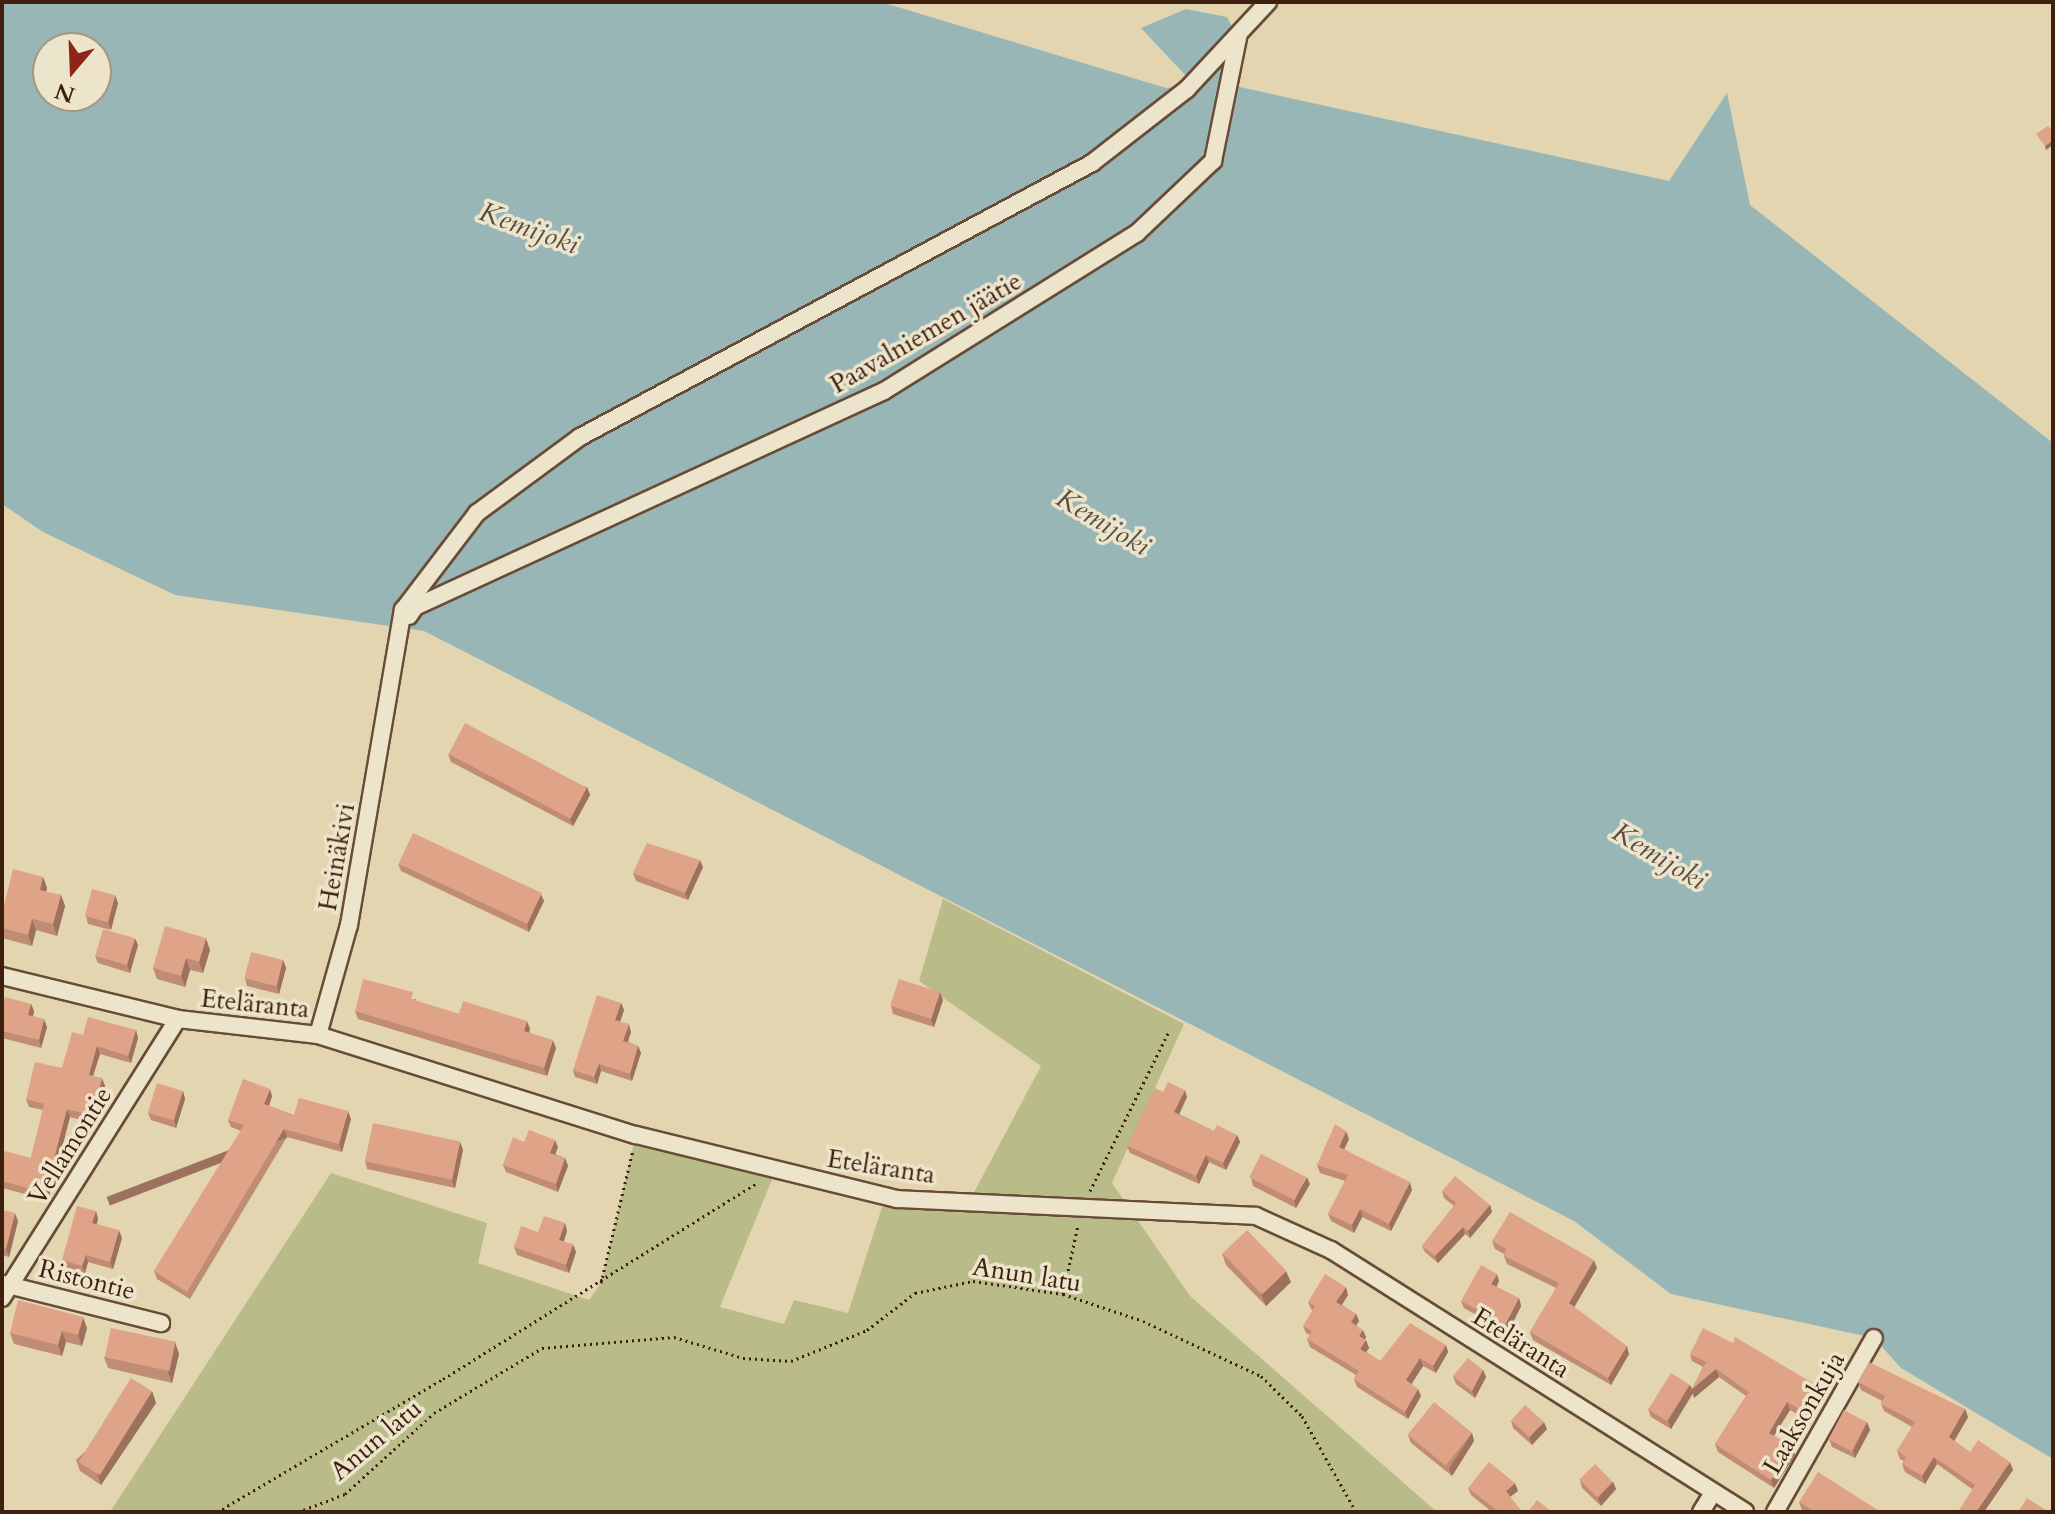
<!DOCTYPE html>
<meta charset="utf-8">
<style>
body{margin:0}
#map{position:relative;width:2055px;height:1514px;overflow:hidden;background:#e4d5b1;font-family:Cardo,serif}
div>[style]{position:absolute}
.green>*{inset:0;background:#b9bc88}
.water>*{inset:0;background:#99b6b6}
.path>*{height:3px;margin-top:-1.5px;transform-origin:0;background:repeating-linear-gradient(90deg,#3f1f0e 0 2px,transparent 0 6px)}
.roads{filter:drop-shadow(2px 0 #684c37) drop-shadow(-2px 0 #684c37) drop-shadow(0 2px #684c37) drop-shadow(0 -2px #684c37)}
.minor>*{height:16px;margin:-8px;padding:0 8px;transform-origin:8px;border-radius:8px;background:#ede4cc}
.wall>*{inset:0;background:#c08c74}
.shaded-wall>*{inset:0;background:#9c725e;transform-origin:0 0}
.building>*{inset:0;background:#dfa387;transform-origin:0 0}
span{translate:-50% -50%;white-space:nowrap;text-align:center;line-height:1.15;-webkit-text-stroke:7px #ede4cc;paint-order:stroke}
.street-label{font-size:26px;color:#3f1f0e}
.water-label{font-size:28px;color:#5a4c40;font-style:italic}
.frame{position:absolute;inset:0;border:4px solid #3f1f0e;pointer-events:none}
.north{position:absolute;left:32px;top:32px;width:80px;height:80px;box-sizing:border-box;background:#ede4cc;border:2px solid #a79580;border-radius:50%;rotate:199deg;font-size:22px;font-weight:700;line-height:32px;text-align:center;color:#3f1f0e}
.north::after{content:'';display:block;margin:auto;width:28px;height:36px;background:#8f2418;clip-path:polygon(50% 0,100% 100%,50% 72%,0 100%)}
</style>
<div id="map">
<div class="green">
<i style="clip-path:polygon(943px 899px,1184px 1024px,1112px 1183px,1190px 1296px,1437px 1512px,110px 1512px,331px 1173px,487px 1223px,478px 1263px,589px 1300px,601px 1283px,636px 1135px,775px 1172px,720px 1307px,784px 1324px,794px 1300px,848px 1313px,882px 1207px,969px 1202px,1041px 1066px,919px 981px)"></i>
</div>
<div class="water">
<i style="clip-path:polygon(evenodd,2px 2px,881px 2px,1166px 88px,1180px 86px,1187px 77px,1141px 28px,1186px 9px,1227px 17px,1238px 38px,1221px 71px,1235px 86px,1669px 181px,1727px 93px,1750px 205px,2053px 443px,2053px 1459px,1901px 1368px,1874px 1338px,1671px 1294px,1574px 1221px,424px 631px,175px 595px,43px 532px,2px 504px,2px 2px,48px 48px,96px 48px,96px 96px,48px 96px,48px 48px)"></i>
</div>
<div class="path">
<i style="left:1090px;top:1191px;width:176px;rotate:-63.7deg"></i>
<i style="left:601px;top:1283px;width:137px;rotate:-76.5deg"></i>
<i style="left:1063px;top:1294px;width:71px;rotate:-77.7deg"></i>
<i style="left:217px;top:1512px;width:262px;rotate:-30.5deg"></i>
<i style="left:443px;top:1379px;width:370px;rotate:-32deg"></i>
<i style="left:298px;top:1512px;width:50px;rotate:-21deg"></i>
<i style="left:345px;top:1494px;width:120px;rotate:-42.3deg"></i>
<i style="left:434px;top:1413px;width:126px;rotate:-31deg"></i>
<i style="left:542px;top:1348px;width:132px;rotate:-4.8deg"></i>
<i style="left:674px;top:1337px;width:72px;rotate:16.9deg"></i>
<i style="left:743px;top:1358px;width:48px;rotate:3.6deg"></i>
<i style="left:791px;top:1361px;width:82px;rotate:-22.2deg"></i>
<i style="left:867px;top:1330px;width:61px;rotate:-37.6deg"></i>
<i style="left:915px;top:1293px;width:59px;rotate:-11.7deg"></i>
<i style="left:973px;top:1281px;width:91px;rotate:8.2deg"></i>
<i style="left:1063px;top:1294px;width:84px;rotate:18.6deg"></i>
<i style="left:1143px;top:1321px;width:130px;rotate:25deg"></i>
<i style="left:1261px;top:1376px;width:57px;rotate:44.3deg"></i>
<i style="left:1302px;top:1416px;width:110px;rotate:60.6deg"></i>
</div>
<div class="roads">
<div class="minor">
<i style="left:409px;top:616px;width:11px;rotate:-56deg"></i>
<i style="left:415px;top:607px;width:516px;rotate:-24.73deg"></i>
<i style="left:884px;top:391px;width:298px;rotate:-32deg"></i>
<i style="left:1137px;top:233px;width:105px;rotate:-43.5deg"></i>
<i style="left:1213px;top:161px;width:126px;rotate:-78.5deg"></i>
<i style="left:2px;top:976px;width:181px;rotate:13.7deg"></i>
<i style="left:178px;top:1019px;width:141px;rotate:6.5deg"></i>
<i style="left:318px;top:1035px;width:333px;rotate:17.5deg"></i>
<i style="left:636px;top:1135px;width:269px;rotate:13.8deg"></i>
<i style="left:897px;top:1199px;width:359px;rotate:2.7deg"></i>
<i style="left:1256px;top:1216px;width:82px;rotate:24.4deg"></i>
<i style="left:1331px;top:1250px;width:490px;rotate:32.3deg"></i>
<i style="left:318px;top:1035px;width:114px;rotate:-74.3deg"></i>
<i style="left:349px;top:925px;width:320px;rotate:-80.3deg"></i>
<i style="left:403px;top:610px;width:122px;rotate:-52.7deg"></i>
<i style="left:477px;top:513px;width:128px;rotate:-36.4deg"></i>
<i style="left:580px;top:437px;width:581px;rotate:-28.15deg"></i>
<i style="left:1092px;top:163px;width:120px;rotate:-37.9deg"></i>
<i style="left:1187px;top:89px;width:119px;rotate:-47deg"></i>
<i style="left:4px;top:1284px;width:162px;rotate:14deg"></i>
<i style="left:2px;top:1298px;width:330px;rotate:-57.8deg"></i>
<i style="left:1701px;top:1512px;width:22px;rotate:-58deg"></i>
<i style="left:1775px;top:1512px;width:200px;rotate:-60.4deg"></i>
</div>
</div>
<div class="wall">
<i style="clip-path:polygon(448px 754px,587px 787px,590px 795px,573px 826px,451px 762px)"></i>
<i style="clip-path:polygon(398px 864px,544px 901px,529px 932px,401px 871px)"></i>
<i style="clip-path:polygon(703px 867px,688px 900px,636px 881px,633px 873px)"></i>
<i style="clip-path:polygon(43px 877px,47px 888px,46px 892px,61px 895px,65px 906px,57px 936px,36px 930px,32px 946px,2px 938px,2px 914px)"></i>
<i style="clip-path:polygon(118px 903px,111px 930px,88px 924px,86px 916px)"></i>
<i style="clip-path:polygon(138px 945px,130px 973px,98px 963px,95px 956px)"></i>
<i style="clip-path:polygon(210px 950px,203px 973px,190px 970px,185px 987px,157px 979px,153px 968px)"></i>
<i style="clip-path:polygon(283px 960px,286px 968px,279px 994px,247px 986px,245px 978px)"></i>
<i style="clip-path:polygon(416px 999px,416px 1001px,459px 1014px,530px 1029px,529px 1032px,556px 1048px,547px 1076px,358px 1019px,355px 1011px)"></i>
<i style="clip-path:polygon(943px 1000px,934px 1027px,893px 1014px,891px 1006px)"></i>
<i style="clip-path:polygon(621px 1003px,624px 1010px,620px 1022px,631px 1032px,628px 1042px,638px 1046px,641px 1053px,632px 1081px,601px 1071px,597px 1084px,575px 1077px,573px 1070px)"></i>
<i style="clip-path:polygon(31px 1004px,34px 1011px,33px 1016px,47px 1027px,41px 1048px,2px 1038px,2px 1010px)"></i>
<i style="clip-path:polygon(136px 1030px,138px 1038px,131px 1063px,100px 1054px,93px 1076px,105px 1086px,96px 1124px,70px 1117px,48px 1200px,2px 1188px,2px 1162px,31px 1158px,43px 1110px,29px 1107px,26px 1099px,62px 1068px,83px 1035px)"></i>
<i style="clip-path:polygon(183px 1091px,185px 1099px,176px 1128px,151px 1120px,148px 1113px)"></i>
<i style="clip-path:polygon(1163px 1092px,1187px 1097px,1179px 1114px,1214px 1131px,1237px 1135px,1240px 1142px,1226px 1170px,1209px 1162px,1199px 1184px,1130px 1153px,1127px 1146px)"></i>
<i style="clip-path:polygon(272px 1096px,269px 1106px,294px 1115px,351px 1119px,342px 1152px,287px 1137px,190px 1299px,157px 1279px,154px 1271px,241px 1131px,231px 1127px,228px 1120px)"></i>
<i style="clip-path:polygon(1349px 1139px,1344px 1149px,1412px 1190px,1391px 1231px,1362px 1217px,1354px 1233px,1331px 1221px,1328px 1214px,1345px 1181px,1320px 1173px,1317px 1165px)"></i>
<i style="clip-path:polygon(460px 1142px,463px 1150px,455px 1188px,367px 1169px,365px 1161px)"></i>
<i style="clip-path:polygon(524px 1142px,558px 1147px,555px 1154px,565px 1158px,568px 1166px,558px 1192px,506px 1172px,503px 1165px)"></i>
<i style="clip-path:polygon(1251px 1178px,1310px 1184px,1296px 1208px,1253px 1186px)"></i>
<i style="clip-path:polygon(1442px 1191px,1490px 1205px,1492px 1212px,1470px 1238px,1465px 1234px,1438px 1263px,1425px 1252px,1422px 1246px,1454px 1206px,1444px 1198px)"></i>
<i style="clip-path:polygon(2px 1210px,18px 1221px,9px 1257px,2px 1255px)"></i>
<i style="clip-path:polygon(96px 1211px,98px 1219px,97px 1224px,122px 1238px,113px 1269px,88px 1262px,85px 1273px,65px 1267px,62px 1260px)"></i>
<i style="clip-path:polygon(565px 1223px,567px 1231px,564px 1241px,576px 1252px,569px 1273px,517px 1255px,514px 1247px,538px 1232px)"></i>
<i style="clip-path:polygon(1492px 1241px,1597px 1268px,1574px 1307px,1629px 1354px,1611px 1385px,1533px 1340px,1530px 1332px,1556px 1288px,1507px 1264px,1504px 1256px,1504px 1254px,1495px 1249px)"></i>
<i style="clip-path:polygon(1222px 1253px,1291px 1282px,1266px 1306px,1226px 1265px)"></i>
<i style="clip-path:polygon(1499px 1281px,1496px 1287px,1519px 1298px,1521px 1306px,1508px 1333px,1464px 1308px,1461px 1301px)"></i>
<i style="clip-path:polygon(1348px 1295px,1342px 1305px,1356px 1314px,1359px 1321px,1356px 1325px,1366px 1337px,1365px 1339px,1369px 1348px,1366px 1352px,1380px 1361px,1446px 1345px,1448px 1352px,1436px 1373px,1423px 1366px,1411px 1384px,1421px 1396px,1408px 1419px,1357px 1387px,1354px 1379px,1356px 1375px,1310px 1347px,1307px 1339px,1310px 1335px,1306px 1333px,1303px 1326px,1313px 1311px,1311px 1309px,1308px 1302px)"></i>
<i style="clip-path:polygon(87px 1328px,82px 1346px,66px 1342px,62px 1356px,14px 1344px,10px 1333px)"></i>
<i style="clip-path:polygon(175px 1342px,179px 1354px,172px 1383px,108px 1368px,104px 1357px)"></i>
<i style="clip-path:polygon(1690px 1354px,1819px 1393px,1804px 1418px,1790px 1410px,1774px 1436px,1792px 1447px,1795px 1455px,1774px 1488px,1718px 1452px,1715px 1444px,1746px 1396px,1719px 1377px,1694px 1398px,1693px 1393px,1671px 1429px,1651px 1417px,1648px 1409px,1690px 1385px,1692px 1389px,1703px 1367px,1692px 1361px)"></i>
<i style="clip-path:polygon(1483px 1370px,1486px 1377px,1475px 1398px,1456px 1384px,1453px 1376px)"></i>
<i style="clip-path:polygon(1858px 1382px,1965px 1409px,1968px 1417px,1954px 1441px,1970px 1452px,2013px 1470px,1972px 1489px,1937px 1464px,1925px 1484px,1905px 1472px,1902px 1464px,1904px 1461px,1900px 1459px,1897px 1451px,1912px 1427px,1884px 1411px,1881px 1404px,1882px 1401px,1861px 1390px)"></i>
<i style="clip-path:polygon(152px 1391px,156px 1403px,101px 1485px,80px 1471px,76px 1460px)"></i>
<i style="clip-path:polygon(1511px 1420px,1547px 1429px,1532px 1445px,1513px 1428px)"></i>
<i style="clip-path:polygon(1867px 1422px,1870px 1430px,1855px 1458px,1832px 1447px,1829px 1439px)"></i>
<i style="clip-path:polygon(1472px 1433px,1474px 1441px,1452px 1476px,1411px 1443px,1408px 1435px)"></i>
<i style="clip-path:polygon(1580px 1480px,1613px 1482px,1616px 1489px,1601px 1506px,1582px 1488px)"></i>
<i style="clip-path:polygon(1468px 1488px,1518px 1491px,1510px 1497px,1522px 1512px,1492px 1512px,1471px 1495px)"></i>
<i style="clip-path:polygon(1799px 1502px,1881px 1512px,1806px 1512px,1802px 1510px)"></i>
</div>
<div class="shaded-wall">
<i style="clip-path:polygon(2053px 140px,2053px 145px,2046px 150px,2045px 146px)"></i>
<i style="clip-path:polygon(587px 787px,590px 795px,573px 826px,570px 819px)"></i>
<i style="clip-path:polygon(700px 860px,703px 867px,688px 900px,685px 893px)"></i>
<i style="clip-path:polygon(43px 877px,47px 888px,44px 901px,40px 890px)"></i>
<i style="clip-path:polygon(541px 894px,544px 901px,529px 932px,527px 925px)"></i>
<i style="clip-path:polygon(61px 895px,65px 906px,57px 936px,53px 924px)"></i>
<i style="clip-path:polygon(115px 895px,118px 903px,111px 930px,108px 922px)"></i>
<i style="clip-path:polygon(32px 919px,36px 930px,32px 946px,28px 935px)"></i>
<i style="clip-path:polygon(135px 938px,138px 945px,130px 973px,127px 965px)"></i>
<i style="clip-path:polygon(206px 938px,210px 950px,203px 973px,199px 962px)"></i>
<i style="clip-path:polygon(186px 958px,190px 970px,185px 987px,181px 976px)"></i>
<i style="clip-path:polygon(283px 960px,286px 968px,279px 994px,277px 986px)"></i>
<i style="clip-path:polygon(940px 992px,943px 1000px,934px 1027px,931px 1019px)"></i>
<i style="clip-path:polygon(621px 1003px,624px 1010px,618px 1028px,615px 1020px)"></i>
<i style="clip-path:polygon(31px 1004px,34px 1011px,31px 1023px,28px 1015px)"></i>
<i style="clip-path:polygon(44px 1019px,47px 1027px,41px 1048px,39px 1040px)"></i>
<i style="clip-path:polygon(527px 1021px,530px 1029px,527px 1038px,524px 1031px)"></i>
<i style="clip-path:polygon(629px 1024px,631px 1032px,626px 1048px,623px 1041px)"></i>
<i style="clip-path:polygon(136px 1030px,138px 1038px,131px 1063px,128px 1056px)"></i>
<i style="clip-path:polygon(553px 1040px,556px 1048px,547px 1076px,544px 1068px)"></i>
<i style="clip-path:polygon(97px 1046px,100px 1054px,91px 1082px,89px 1075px)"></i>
<i style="clip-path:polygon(638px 1046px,641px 1053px,632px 1081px,630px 1074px)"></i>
<i style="clip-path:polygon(599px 1064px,601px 1071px,597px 1084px,594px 1077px)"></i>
<i style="clip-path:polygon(102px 1078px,105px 1086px,96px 1124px,93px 1116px)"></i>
<i style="clip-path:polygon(270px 1089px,272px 1096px,267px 1112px,264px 1104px)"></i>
<i style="clip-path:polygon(1185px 1090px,1187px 1097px,1177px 1119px,1174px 1112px)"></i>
<i style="clip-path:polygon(183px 1091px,185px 1099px,176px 1128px,174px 1120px)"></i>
<i style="clip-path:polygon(67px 1109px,70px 1117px,48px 1200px,45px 1193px)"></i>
<i style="clip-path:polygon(348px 1111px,351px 1119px,342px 1152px,339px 1144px)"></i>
<i style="left:284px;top:1129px;width:9px;height:190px;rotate:69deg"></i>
<i style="clip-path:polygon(1346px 1131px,1349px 1139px,1342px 1154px,1339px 1147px)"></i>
<i style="clip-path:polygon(1237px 1135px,1240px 1142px,1226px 1170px,1223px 1163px)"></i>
<i style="clip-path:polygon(555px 1140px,558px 1147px,553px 1160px,550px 1153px)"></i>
<i style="clip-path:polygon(460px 1142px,463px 1150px,455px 1188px,452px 1181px)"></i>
<i style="clip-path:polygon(1206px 1155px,1209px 1162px,1199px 1184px,1196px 1176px)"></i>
<i style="clip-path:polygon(565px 1158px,568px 1166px,558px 1192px,556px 1184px)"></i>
<i style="clip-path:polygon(1307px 1177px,1310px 1184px,1296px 1208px,1294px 1200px)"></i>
<i style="clip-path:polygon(1410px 1182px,1412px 1190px,1391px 1231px,1389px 1224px)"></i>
<i style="clip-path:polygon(1490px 1205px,1492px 1212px,1470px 1238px,1468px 1231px)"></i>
<i style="clip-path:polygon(1360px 1209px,1362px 1217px,1354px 1233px,1352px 1225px)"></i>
<i style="clip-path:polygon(96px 1211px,98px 1219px,95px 1230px,92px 1223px)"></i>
<i style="clip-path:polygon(15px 1213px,18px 1221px,9px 1257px,6px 1249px)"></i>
<i style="clip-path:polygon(565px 1223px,567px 1231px,562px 1247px,559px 1240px)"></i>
<i style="clip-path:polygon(1463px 1227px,1465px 1234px,1438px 1263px,1435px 1256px)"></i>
<i style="clip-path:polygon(119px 1230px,122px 1238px,113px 1269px,110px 1262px)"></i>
<i style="clip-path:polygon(573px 1244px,576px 1252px,569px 1273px,566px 1265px)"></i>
<i style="clip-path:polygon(86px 1255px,88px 1262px,85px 1273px,82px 1266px)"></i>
<i style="clip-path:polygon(1594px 1260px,1597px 1268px,1572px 1311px,1569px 1303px)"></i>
<i style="clip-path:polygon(1286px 1271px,1291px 1282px,1266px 1306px,1261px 1294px)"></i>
<i style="clip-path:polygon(1497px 1274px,1499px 1281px,1494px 1292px,1491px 1284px)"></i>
<i style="clip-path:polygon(1346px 1287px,1348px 1295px,1339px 1309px,1336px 1302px)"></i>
<i style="clip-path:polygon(1519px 1298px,1521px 1306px,1508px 1333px,1505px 1325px)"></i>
<i style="clip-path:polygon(1356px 1314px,1359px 1321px,1354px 1329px,1351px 1322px)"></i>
<i style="clip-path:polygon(83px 1317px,87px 1328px,82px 1346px,78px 1335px)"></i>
<i style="clip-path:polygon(1363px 1330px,1366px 1337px,1362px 1344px,1359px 1336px)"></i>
<i style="clip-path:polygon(62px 1331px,66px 1342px,62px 1356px,58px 1345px)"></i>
<i style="clip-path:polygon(1366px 1340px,1369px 1348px,1363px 1356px,1360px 1349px)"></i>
<i style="clip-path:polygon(175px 1342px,179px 1354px,172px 1383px,168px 1372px)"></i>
<i style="clip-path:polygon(1446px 1345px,1448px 1352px,1436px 1373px,1433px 1366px)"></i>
<i style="clip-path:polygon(1627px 1346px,1629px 1354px,1611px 1385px,1608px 1378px)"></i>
<i style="clip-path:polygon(1420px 1358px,1423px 1366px,1409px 1388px,1406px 1380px)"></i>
<i style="clip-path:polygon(1716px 1369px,1719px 1377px,1694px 1398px,1693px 1393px,1671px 1429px,1668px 1421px,1690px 1385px,1692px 1389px)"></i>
<i style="clip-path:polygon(1483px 1370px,1486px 1377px,1475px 1398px,1472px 1391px)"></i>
<i style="clip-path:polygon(1816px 1385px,1819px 1393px,1804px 1418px,1801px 1410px)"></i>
<i style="clip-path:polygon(1418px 1389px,1421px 1396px,1408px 1419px,1405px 1412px)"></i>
<i style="clip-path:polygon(152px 1391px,156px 1403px,101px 1485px,97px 1473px)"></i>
<i style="clip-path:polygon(1787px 1402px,1790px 1410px,1771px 1440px,1769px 1433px)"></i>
<i style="clip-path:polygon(1965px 1409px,1968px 1417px,1952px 1445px,1949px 1437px)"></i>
<i style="clip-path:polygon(1544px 1422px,1547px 1429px,1532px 1445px,1529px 1437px)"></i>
<i style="clip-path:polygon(1867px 1422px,1870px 1430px,1855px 1458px,1853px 1451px)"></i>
<i style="clip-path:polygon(1472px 1433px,1474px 1441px,1452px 1476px,1449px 1469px)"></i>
<i style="clip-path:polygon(1792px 1447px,1795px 1455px,1774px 1488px,1771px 1480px)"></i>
<i style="clip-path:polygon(1934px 1457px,1937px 1464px,1925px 1484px,1922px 1476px)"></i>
<i style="clip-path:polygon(2010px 1462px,2013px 1470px,1984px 1512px,1976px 1512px)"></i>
<i style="clip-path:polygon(1613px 1482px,1616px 1489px,1601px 1506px,1598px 1498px)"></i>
<i style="clip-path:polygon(1515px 1483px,1518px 1491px,1508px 1498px,1506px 1491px)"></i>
</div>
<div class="building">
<i style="clip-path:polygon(2048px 126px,2053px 132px,2053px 140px,2045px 146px,2036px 134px)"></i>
<i style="left:465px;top:723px;width:138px;height:35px;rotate:28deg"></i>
<i style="left:413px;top:833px;width:142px;height:34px;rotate:25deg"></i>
<i style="clip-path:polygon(647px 843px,700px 860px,685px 893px,633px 873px)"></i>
<i style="clip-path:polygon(13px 869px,43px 877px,40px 890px,61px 895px,53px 924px,32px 919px,28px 935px,2px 928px,2px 914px)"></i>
<i style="left:92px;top:889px;width:24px;height:28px;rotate:15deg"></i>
<i style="clip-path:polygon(165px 926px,206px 938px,199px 962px,186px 958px,181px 976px,153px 968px)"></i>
<i style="left:103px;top:929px;width:33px;height:28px;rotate:16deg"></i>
<i style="left:251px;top:952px;width:33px;height:27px;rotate:14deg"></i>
<i style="clip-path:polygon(363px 979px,413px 992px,411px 999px,459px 1014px,463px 1001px,527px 1021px,524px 1031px,553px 1040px,544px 1068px,355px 1011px)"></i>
<i style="left:899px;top:979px;width:43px;height:28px;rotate:18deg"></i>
<i style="clip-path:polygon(597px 995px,621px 1003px,615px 1020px,629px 1024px,623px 1041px,638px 1046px,630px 1074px,599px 1064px,594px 1077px,573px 1070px)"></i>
<i style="clip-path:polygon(5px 997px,31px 1004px,28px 1015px,44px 1019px,39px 1040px,2px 1031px,2px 1010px)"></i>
<i style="clip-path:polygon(88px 1017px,136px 1030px,128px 1056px,97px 1046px,89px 1075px,102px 1078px,93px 1116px,67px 1109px,45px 1193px,2px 1181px,2px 1162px,5px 1151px,31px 1158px,44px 1104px,26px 1099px,35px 1062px,62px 1068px,72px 1032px,83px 1035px)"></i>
<i style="clip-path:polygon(243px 1079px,270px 1089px,264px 1104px,294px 1115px,299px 1098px,348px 1111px,339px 1144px,284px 1129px,187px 1292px,154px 1271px,244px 1125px,228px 1120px)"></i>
<i style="clip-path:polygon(1168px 1082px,1185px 1090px,1174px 1112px,1214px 1131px,1217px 1125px,1237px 1135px,1223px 1163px,1206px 1155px,1196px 1176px,1127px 1146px,1155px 1088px,1163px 1092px)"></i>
<i style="left:157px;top:1083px;width:27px;height:31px;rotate:17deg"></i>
<i style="left:373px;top:1123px;width:89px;height:39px;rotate:12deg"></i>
<i style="clip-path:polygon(1335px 1124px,1346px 1131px,1339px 1147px,1410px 1182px,1389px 1224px,1360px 1209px,1352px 1225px,1328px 1214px,1348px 1175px,1317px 1165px)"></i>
<i style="clip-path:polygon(529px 1130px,555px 1140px,550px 1153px,565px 1158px,556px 1184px,503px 1165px,513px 1137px,524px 1142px)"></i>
<i style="left:1261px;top:1154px;width:51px;height:26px;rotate:27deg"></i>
<i style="clip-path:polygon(1455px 1176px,1490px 1205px,1468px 1231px,1463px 1227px,1435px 1256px,1422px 1246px,1456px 1203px,1442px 1191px)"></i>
<i style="clip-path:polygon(77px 1206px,96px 1211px,92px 1223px,119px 1230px,110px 1262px,86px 1255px,82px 1266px,62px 1260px)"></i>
<i style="clip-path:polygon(2px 1210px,15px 1213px,6px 1249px,2px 1248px)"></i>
<i style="clip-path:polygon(1510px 1212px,1594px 1260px,1569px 1303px,1627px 1346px,1608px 1378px,1530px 1332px,1559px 1283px,1504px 1256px,1506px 1249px,1492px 1241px)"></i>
<i style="clip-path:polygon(544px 1216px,565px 1223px,559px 1240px,573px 1244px,566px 1265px,514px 1247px,521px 1226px,538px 1232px)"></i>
<i style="left:1247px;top:1230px;width:57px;height:34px;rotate:46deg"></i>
<i style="clip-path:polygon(1481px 1265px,1497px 1274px,1491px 1284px,1519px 1298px,1505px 1325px,1461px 1301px)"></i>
<i style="clip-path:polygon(1325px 1274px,1346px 1287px,1336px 1302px,1356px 1314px,1351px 1322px,1363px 1330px,1359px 1336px,1366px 1340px,1360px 1349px,1380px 1361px,1410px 1323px,1446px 1345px,1433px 1366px,1420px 1358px,1406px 1380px,1418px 1389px,1405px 1412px,1354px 1379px,1359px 1371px,1307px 1339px,1312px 1331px,1303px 1326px,1315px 1306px,1308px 1302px)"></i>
<i style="clip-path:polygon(18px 1300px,83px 1317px,78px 1335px,62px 1331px,58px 1345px,10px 1333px)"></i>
<i style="left:111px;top:1328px;width:66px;height:30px;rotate:12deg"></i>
<i style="clip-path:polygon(1703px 1328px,1733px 1343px,1735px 1337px,1816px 1385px,1801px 1410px,1787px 1402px,1769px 1433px,1792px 1447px,1771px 1480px,1715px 1444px,1749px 1392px,1716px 1369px,1691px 1390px,1706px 1362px,1690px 1354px)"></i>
<i style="clip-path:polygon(1468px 1358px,1483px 1370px,1472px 1391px,1453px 1376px)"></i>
<i style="clip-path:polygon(1869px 1362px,1965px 1409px,1949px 1437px,1970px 1452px,1978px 1440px,2010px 1462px,1976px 1512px,1958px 1512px,1975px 1485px,1934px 1457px,1922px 1476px,1902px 1464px,1906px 1457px,1897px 1451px,1915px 1422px,1881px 1404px,1885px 1396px,1858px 1382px)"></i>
<i style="left:1671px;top:1373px;width:22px;height:43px;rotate:32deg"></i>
<i style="left:131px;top:1378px;width:25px;height:99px;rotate:32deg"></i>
<i style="left:1434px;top:1402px;width:49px;height:42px;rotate:39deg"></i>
<i style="left:1525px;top:1405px;width:25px;height:21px;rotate:42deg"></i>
<i style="left:1844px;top:1410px;width:26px;height:33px;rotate:28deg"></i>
<i style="clip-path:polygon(1489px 1462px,1515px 1483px,1506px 1491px,1522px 1512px,1499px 1512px,1468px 1488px)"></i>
<i style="left:1595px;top:1464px;width:25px;height:22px;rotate:45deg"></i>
<i style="clip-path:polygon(1818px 1472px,1881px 1512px,1815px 1512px,1799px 1502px)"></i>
<i style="clip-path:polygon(2027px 1498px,2049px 1512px,2018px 1512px)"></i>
<i style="clip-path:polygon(1537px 1500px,1552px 1512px,1528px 1512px)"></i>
</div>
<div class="street-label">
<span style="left:926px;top:333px;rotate:-30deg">Paavalniemen jäätie</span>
<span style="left:337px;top:857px;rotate:-80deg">Heinäkivi</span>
<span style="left:255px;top:1004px;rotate:6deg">Eteläranta</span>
<span style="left:70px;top:1146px;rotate:-58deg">Vellamontie</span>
<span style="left:881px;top:1167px;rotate:9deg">Eteläranta</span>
<span style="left:1027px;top:1275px;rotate:9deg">Anun latu</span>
<span style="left:87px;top:1280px;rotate:14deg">Ristontie</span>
<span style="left:1521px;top:1343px;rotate:32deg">Eteläranta</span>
<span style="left:1804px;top:1413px;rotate:-60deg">Laaksonkuja</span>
<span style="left:376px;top:1440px;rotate:-40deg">Anun latu</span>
</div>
<div class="water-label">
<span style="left:529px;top:228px;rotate:20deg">Kemijoki</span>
<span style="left:1103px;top:522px;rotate:31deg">Kemijoki</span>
<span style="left:1659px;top:856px;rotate:31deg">Kemijoki</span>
</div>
<div class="frame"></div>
<div class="north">N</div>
</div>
